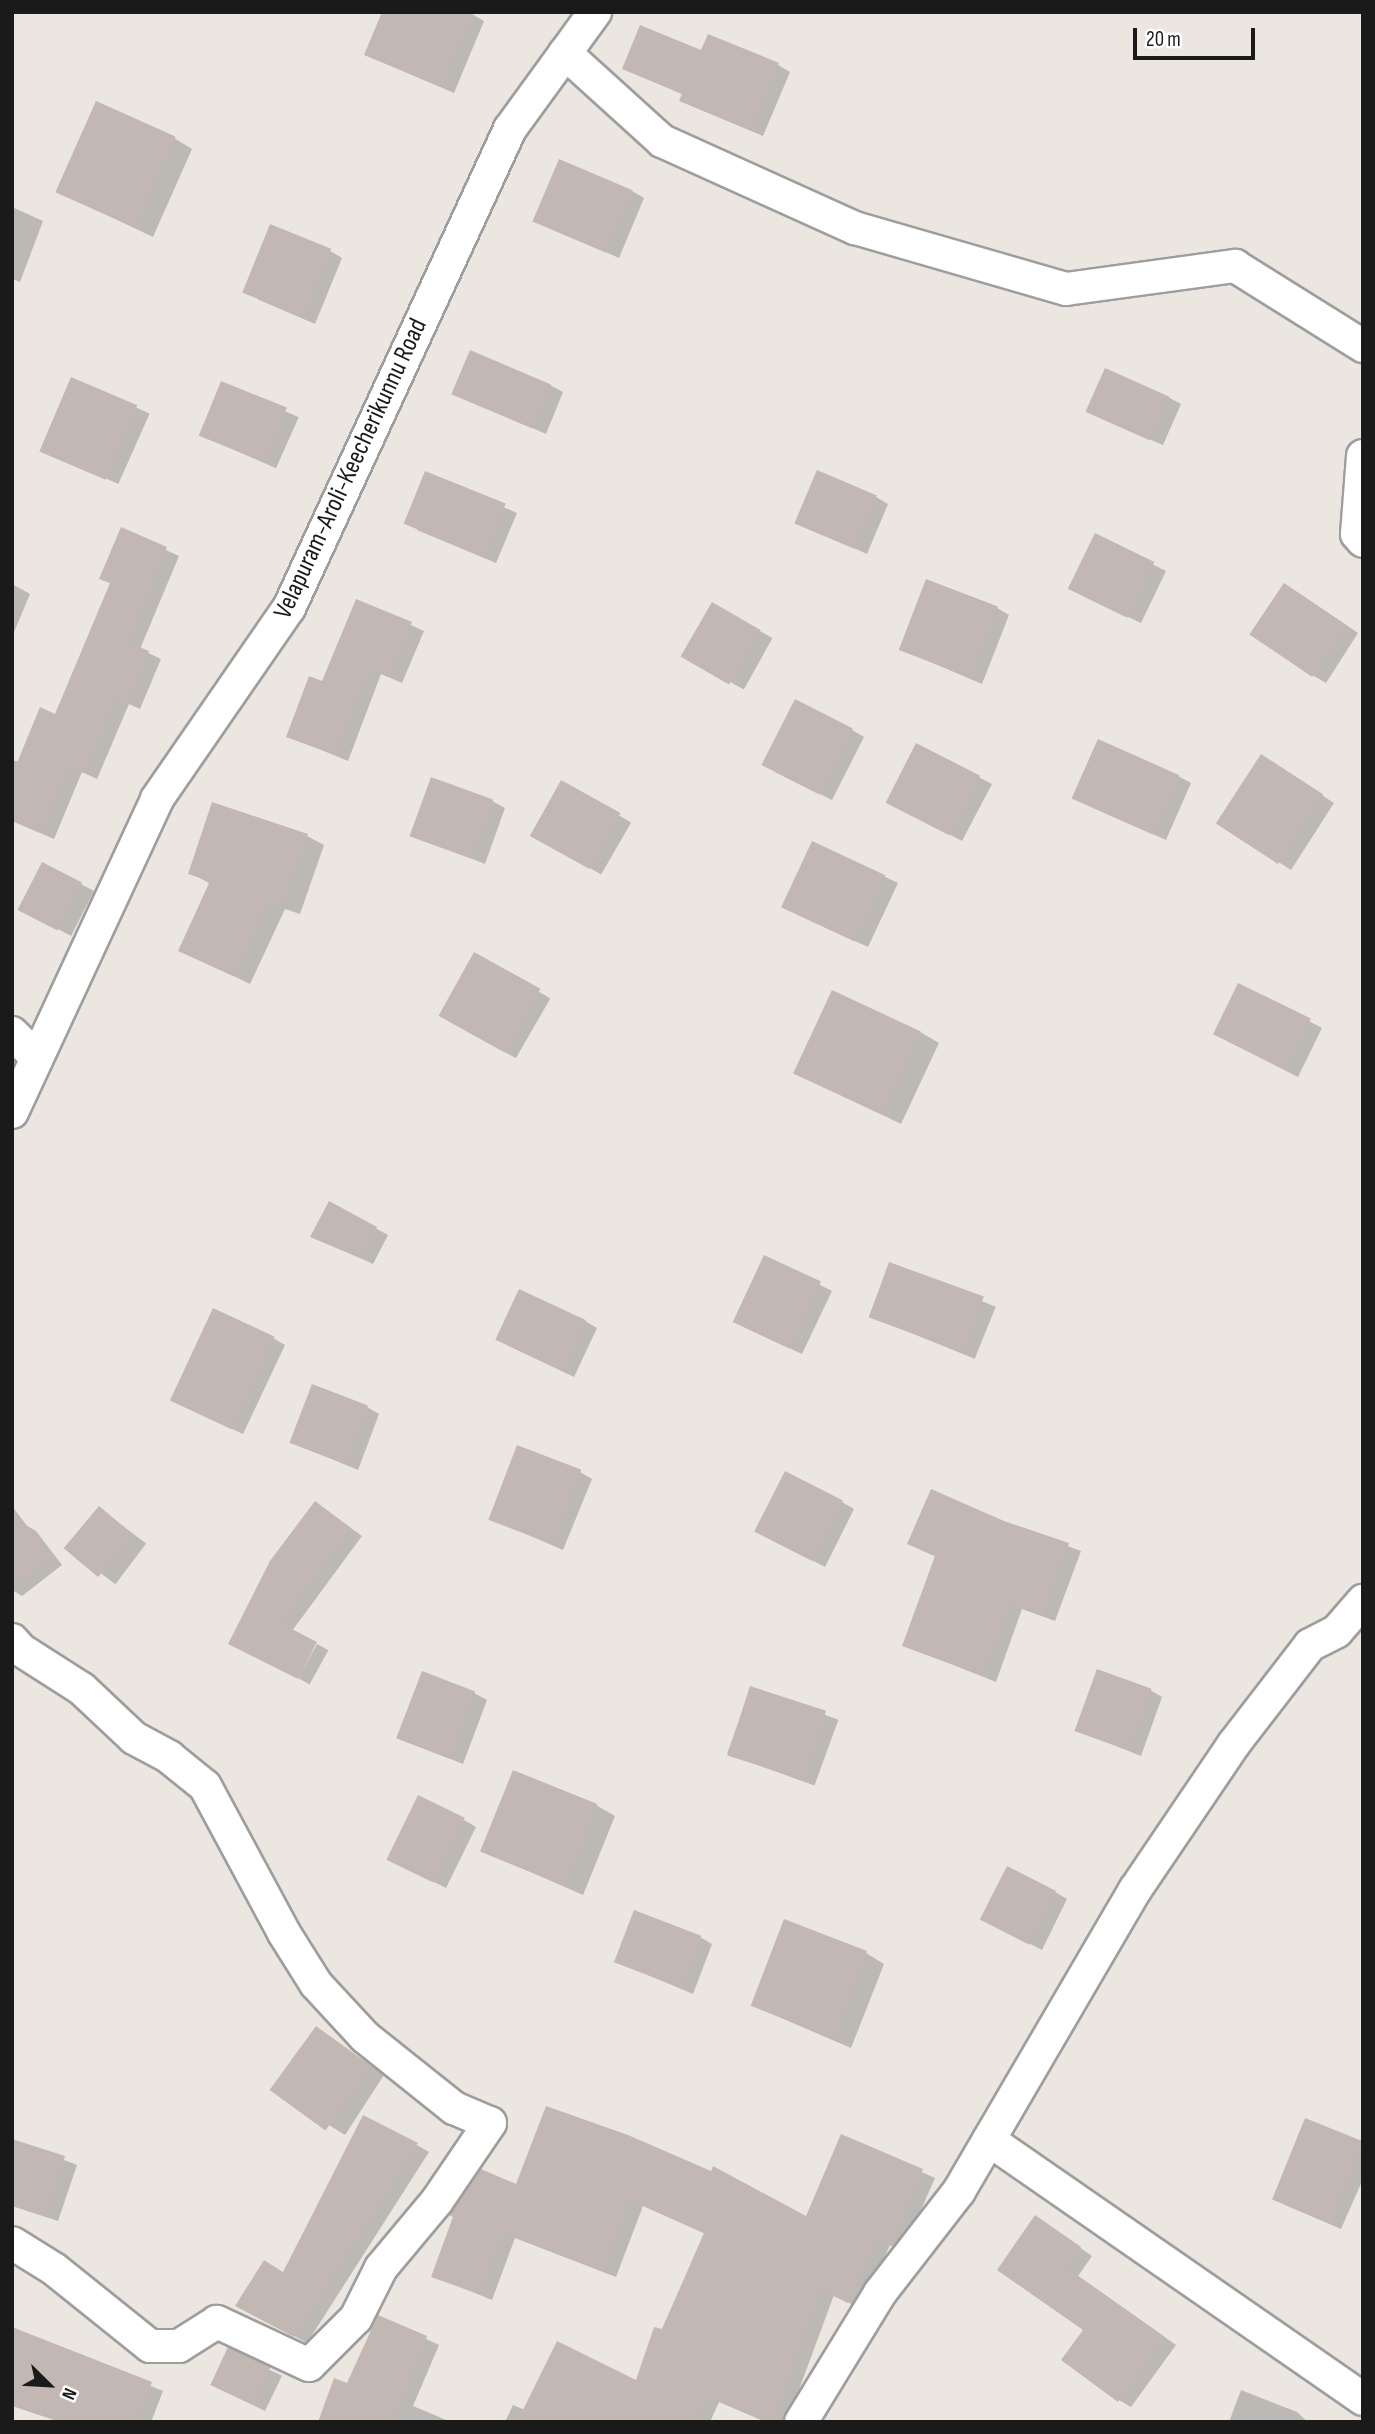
<!DOCTYPE html>
<style>
body{margin:0}
#map{position:relative;width:1375px;height:2434px;overflow:hidden;background:#ece6e0;font-family:"Sofia Sans Condensed",sans-serif}
div>[style]{position:absolute}
.shadow>*{inset:0;background:#0003;transform-origin:0 0}
.building>*{inset:0;background:#c3b7b4;transform-origin:0 0}
.roads{filter:drop-shadow(2px 0 #9e9e9e) drop-shadow(-2px 0 #9e9e9e) drop-shadow(0 2px #9e9e9e) drop-shadow(0 -2px #9e9e9e)}
.minor>*{height:32px;margin:-16px;padding:0 16px;transform-origin:16px;border-radius:16px;background:#fff}
span{translate:-50% -50%;white-space:nowrap;text-align:center;line-height:1.15;-webkit-text-stroke:5px #fff;paint-order:stroke}
.street-label{font-size:26px;color:#1a1a1a}
.frame{position:absolute;inset:0;border:14px solid #1a1a1a;pointer-events:none}
.north{position:absolute;left:14px;top:2350px;width:70px;height:70px;-webkit-text-stroke:5px #fff;paint-order:stroke;rotate:114deg;font-size:19px;font-weight:700;line-height:28px;text-align:center;color:#1a1a1a}
.north::after{content:'';display:block;margin:auto;width:24px;height:32px;background:#1a1a1a;clip-path:polygon(50% 0,100% 100%,50% 72%,0 100%)}
.scale{position:absolute;left:1133px;top:28px;width:122px;height:32px;box-sizing:border-box;border:4px solid #1a1a1a;border-top:0;padding-left:9px;font-size:21px;line-height:24px;white-space:nowrap;color:#1a1a1a;-webkit-text-stroke:5px #fff;paint-order:stroke}
</style>
<div id="map">
<div class="shadow">
<i style="clip-path:polygon(472px 14px,484px 21px,454px 93px,366px 55px)"></i>
<i style="clip-path:polygon(702px 52px,778px 65px,790px 72px,763px 136px,694px 107px,681px 100px,684px 95px,624px 68px)"></i>
<i style="clip-path:polygon(174px 138px,192px 149px,153px 237px,57px 191px)"></i>
<i style="clip-path:polygon(632px 191px,644px 198px,619px 258px,535px 221px)"></i>
<i style="clip-path:polygon(12px 207px,43px 221px,20px 282px,12px 279px)"></i>
<i style="clip-path:polygon(330px 251px,342px 258px,315px 324px,257px 299px)"></i>
<i style="left:72px;top:379px;width:85px;height:77px;rotate:24deg"></i>
<i style="left:222px;top:383px;width:84px;height:56px;rotate:24deg"></i>
<i style="clip-path:polygon(550px 385px,563px 392px,546px 434px,454px 393px)"></i>
<i style="clip-path:polygon(1168px 397px,1181px 404px,1163px 445px,1100px 418px)"></i>
<i style="clip-path:polygon(426px 473px,517px 513px,496px 563px,417px 530px)"></i>
<i style="clip-path:polygon(876px 497px,888px 504px,867px 554px,796px 522px)"></i>
<i style="clip-path:polygon(122px 530px,179px 556px,140px 649px,161px 659px,140px 709px,129px 704px,97px 779px,82px 772px,54px 839px,12px 821px,12px 760px,19px 762px,56px 716px,112px 584px,101px 578px)"></i>
<i style="clip-path:polygon(1095px 536px,1166px 571px,1141px 623px,1083px 596px)"></i>
<i style="clip-path:polygon(12px 584px,30px 594px,12px 637px)"></i>
<i style="clip-path:polygon(1297px 592px,1358px 633px,1326px 683px,1314px 676px)"></i>
<i style="clip-path:polygon(357px 601px,424px 631px,402px 683px,381px 674px,348px 761px,288px 736px,323px 683px)"></i>
<i style="left:713px;top:605px;width:68px;height:59px;rotate:29deg"></i>
<i style="clip-path:polygon(997px 608px,1009px 615px,982px 684px,900px 649px)"></i>
<i style="clip-path:polygon(852px 730px,864px 737px,832px 800px,775px 772px)"></i>
<i style="clip-path:polygon(917px 745px,992px 784px,962px 841px,901px 809px)"></i>
<i style="clip-path:polygon(1274px 764px,1334px 803px,1291px 870px,1219px 824px)"></i>
<i style="clip-path:polygon(1178px 776px,1191px 783px,1166px 840px,1087px 805px)"></i>
<i style="left:561px;top:782px;width:81px;height:60px;rotate:30deg"></i>
<i style="clip-path:polygon(492px 801px,505px 808px,485px 864px,412px 835px)"></i>
<i style="clip-path:polygon(307px 836px,324px 845px,300px 914px,285px 909px,250px 984px,180px 950px,211px 884px,190px 873px)"></i>
<i style="clip-path:polygon(813px 843px,898px 883px,868px 947px,796px 914px)"></i>
<i style="clip-path:polygon(43px 864px,94px 891px,71px 936px,30px 914px)"></i>
<i style="left:475px;top:955px;width:87px;height:69px;rotate:30deg"></i>
<i style="clip-path:polygon(1239px 985px,1322px 1028px,1298px 1077px,1227px 1041px)"></i>
<i style="clip-path:polygon(920px 1032px,939px 1043px,901px 1124px,796px 1073px)"></i>
<i style="clip-path:polygon(330px 1203px,388px 1235px,373px 1264px,312px 1236px)"></i>
<i style="clip-path:polygon(764px 1257px,832px 1291px,802px 1354px,746px 1328px)"></i>
<i style="left:890px;top:1264px;width:114px;height:56px;rotate:22deg"></i>
<i style="clip-path:polygon(585px 1321px,597px 1328px,574px 1377px,509px 1346px)"></i>
<i style="clip-path:polygon(273px 1338px,285px 1345px,243px 1434px,183px 1406px)"></i>
<i style="clip-path:polygon(367px 1407px,379px 1414px,358px 1470px,291px 1442px)"></i>
<i style="clip-path:polygon(580px 1472px,592px 1479px,563px 1550px,489px 1518px)"></i>
<i style="clip-path:polygon(842px 1502px,854px 1509px,825px 1567px,769px 1538px)"></i>
<i style="clip-path:polygon(316px 1503px,362px 1536px,292px 1631px,243px 1651px)"></i>
<i style="left:99px;top:1508px;width:59px;height:51px;rotate:37deg"></i>
<i style="clip-path:polygon(1003px 1523px,1081px 1551px,1055px 1621px,1022px 1609px,996px 1682px,904px 1645px,937px 1557px,921px 1550px)"></i>
<i style="clip-path:polygon(24px 1524px,36px 1531px,62px 1565px,22px 1596px,12px 1590px,12px 1532px)"></i>
<i style="left:317px;top:1644px;width:13px;height:39px;rotate:29deg"></i>
<i style="left:751px;top:1688px;width:93px;height:70px;rotate:20deg"></i>
<i style="clip-path:polygon(1150px 1690px,1162px 1697px,1141px 1756px,1077px 1730px)"></i>
<i style="clip-path:polygon(474px 1693px,487px 1700px,463px 1764px,399px 1738px)"></i>
<i style="clip-path:polygon(596px 1805px,615px 1816px,583px 1895px,483px 1851px)"></i>
<i style="clip-path:polygon(464px 1820px,476px 1827px,446px 1888px,401px 1865px)"></i>
<i style="clip-path:polygon(1055px 1892px,1067px 1899px,1042px 1950px,995px 1926px)"></i>
<i style="clip-path:polygon(700px 1937px,712px 1944px,693px 1994px,615px 1961px)"></i>
<i style="clip-path:polygon(866px 1953px,884px 1964px,851px 2048px,753px 2006px)"></i>
<i style="clip-path:polygon(329px 2036px,384px 2075px,345px 2135px,276px 2092px)"></i>
<i style="clip-path:polygon(1306px 2120px,1363px 2144px,1363px 2179px,1341px 2229px,1285px 2205px)"></i>
<i style="clip-path:polygon(842px 2136px,935px 2178px,903px 2251px,890px 2245px,861px 2309px,834px 2295px,787px 2422px,766px 2422px,719px 2402px,710px 2422px,505px 2422px,513px 2405px,525px 2410px,637px 2383px,706px 2234px,643px 2206px,616px 2277px,515px 2238px,492px 2300px,433px 2276px,517px 2187px,807px 2218px)"></i>
<i style="clip-path:polygon(12px 2140px,77px 2165px,58px 2221px,12px 2206px)"></i>
<i style="clip-path:polygon(417px 2145px,429px 2152px,307px 2343px,238px 2305px,284px 2274px)"></i>
<i style="clip-path:polygon(1048px 2225px,1092px 2256px,1078px 2276px,1176px 2345px,1131px 2407px,1119px 2400px,1085px 2329px)"></i>
<i style="clip-path:polygon(379px 2317px,439px 2345px,413px 2406px,451px 2422px,320px 2422px,348px 2385px)"></i>
<i style="clip-path:polygon(12px 2329px,163px 2391px,151px 2422px,60px 2422px,12px 2406px)"></i>
<i style="left:229px;top:2350px;width:59px;height:39px;rotate:26deg"></i>
<i style="clip-path:polygon(1241px 2390px,1297px 2412px,1308px 2422px,1229px 2422px)"></i>
</div>
<div class="building">
<i style="clip-path:polygon(382px 12px,473px 12px,441px 87px,364px 55px)"></i>
<i style="clip-path:polygon(640px 25px,701px 50px,708px 34px,779px 63px,750px 130px,679px 101px,682px 94px,622px 69px)"></i>
<i style="left:96px;top:101px;width:87px;height:100px;rotate:24deg"></i>
<i style="left:559px;top:159px;width:80px;height:68px;rotate:23deg"></i>
<i style="left:270px;top:224px;width:66px;height:74px;rotate:22deg"></i>
<i style="left:470px;top:350px;width:88px;height:48px;rotate:23deg"></i>
<i style="left:1105px;top:368px;width:70px;height:48px;rotate:24deg"></i>
<i style="left:71px;top:377px;width:72px;height:81px;rotate:23deg"></i>
<i style="left:221px;top:381px;width:71px;height:59px;rotate:22deg"></i>
<i style="left:817px;top:470px;width:65px;height:58px;rotate:23deg"></i>
<i style="left:425px;top:471px;width:87px;height:57px;rotate:22deg"></i>
<i style="clip-path:polygon(121px 527px,167px 547px,128px 642px,149px 651px,127px 703px,116px 699px,84px 773px,69px 767px,41px 833px,12px 821px,12px 775px,40px 707px,55px 714px,110px 583px,99px 579px)"></i>
<i style="left:1095px;top:533px;width:66px;height:62px;rotate:26deg"></i>
<i style="left:926px;top:579px;width:77px;height:76px;rotate:21deg"></i>
<i style="left:1284px;top:583px;width:76px;height:62px;rotate:34deg"></i>
<i style="clip-path:polygon(356px 599px,412px 622px,389px 677px,369px 669px,335px 755px,286px 737px,309px 676px,322px 681px)"></i>
<i style="left:712px;top:602px;width:56px;height:63px;rotate:30deg"></i>
<i style="left:795px;top:699px;width:65px;height:74px;rotate:27deg"></i>
<i style="left:1098px;top:739px;width:89px;height:65px;rotate:24deg"></i>
<i style="left:916px;top:743px;width:72px;height:67px;rotate:27deg"></i>
<i style="left:1261px;top:754px;width:74px;height:83px;rotate:33deg"></i>
<i style="left:431px;top:777px;width:66px;height:63px;rotate:20deg"></i>
<i style="left:561px;top:780px;width:68px;height:64px;rotate:29deg"></i>
<i style="clip-path:polygon(212px 802px,308px 834px,283px 906px,268px 901px,233px 976px,178px 951px,210px 881px,188px 874px)"></i>
<i style="left:812px;top:841px;width:81px;height:73px;rotate:25deg"></i>
<i style="left:42px;top:862px;width:45px;height:54px;rotate:27deg"></i>
<i style="left:474px;top:952px;width:76px;height:73px;rotate:29deg"></i>
<i style="left:1238px;top:983px;width:81px;height:57px;rotate:26deg"></i>
<i style="left:832px;top:990px;width:98px;height:92px;rotate:25deg"></i>
<i style="clip-path:polygon(329px 1201px,377px 1227px,360px 1258px,310px 1237px)"></i>
<i style="left:764px;top:1255px;width:63px;height:74px;rotate:25deg"></i>
<i style="left:889px;top:1262px;width:101px;height:59px;rotate:20deg"></i>
<i style="left:519px;top:1289px;width:74px;height:56px;rotate:25deg"></i>
<i style="left:213px;top:1308px;width:68px;height:102px;rotate:25deg"></i>
<i style="left:312px;top:1384px;width:60px;height:63px;rotate:21deg"></i>
<i style="left:517px;top:1445px;width:69px;height:80px;rotate:21deg"></i>
<i style="left:785px;top:1471px;width:65px;height:68px;rotate:27deg"></i>
<i style="clip-path:polygon(931px 1489px,1004px 1521px,1069px 1543px,1042px 1615px,1010px 1603px,983px 1676px,902px 1646px,935px 1556px,907px 1544px)"></i>
<i style="clip-path:polygon(315px 1501px,351px 1528px,280px 1623px,317px 1642px,298px 1679px,228px 1644px,270px 1561px)"></i>
<i style="clip-path:polygon(12px 1506px,51px 1558px,12px 1587px)"></i>
<i style="left:99px;top:1506px;width:45px;height:55px;rotate:40deg"></i>
<i style="left:1097px;top:1669px;width:58px;height:66px;rotate:20deg"></i>
<i style="left:422px;top:1671px;width:57px;height:72px;rotate:21deg"></i>
<i style="left:750px;top:1686px;width:80px;height:73px;rotate:18deg"></i>
<i style="left:513px;top:1770px;width:91px;height:88px;rotate:22deg"></i>
<i style="left:418px;top:1795px;width:52px;height:72px;rotate:26deg"></i>
<i style="left:1007px;top:1866px;width:55px;height:60px;rotate:27deg"></i>
<i style="left:634px;top:1910px;width:72px;height:56px;rotate:21deg"></i>
<i style="left:784px;top:1919px;width:89px;height:93px;rotate:21deg"></i>
<i style="left:316px;top:2026px;width:69px;height:79px;rotate:36deg"></i>
<i style="clip-path:polygon(546px 2106px,628px 2135px,711px 2171px,713px 2166px,806px 2216px,841px 2134px,923px 2169px,891px 2246px,878px 2240px,848px 2303px,821px 2290px,772px 2422px,706px 2396px,695px 2422px,517px 2422px,557px 2341px,636px 2380px,654px 2327px,662px 2329px,704px 2233px,630px 2200px,603px 2271px,503px 2232px,479px 2294px,431px 2277px,453px 2217px,449px 2215px,481px 2169px,516px 2184px)"></i>
<i style="clip-path:polygon(363px 2115px,418px 2143px,294px 2337px,235px 2306px,264px 2260px,283px 2272px)"></i>
<i style="left:1305px;top:2118px;width:63px;height:88px;rotate:22deg"></i>
<i style="clip-path:polygon(12px 2139px,65px 2156px,46px 2216px,12px 2205px)"></i>
<i style="clip-path:polygon(1035px 2215px,1081px 2247px,1067px 2268px,1165px 2337px,1118px 2402px,1061px 2360px,1083px 2330px,997px 2270px)"></i>
<i style="clip-path:polygon(378px 2315px,427px 2336px,392px 2422px,318px 2422px,334px 2378px,347px 2383px)"></i>
<i style="clip-path:polygon(12px 2327px,152px 2382px,136px 2422px,65px 2422px,12px 2404px)"></i>
<i style="left:228px;top:2347px;width:47px;height:42px;rotate:25deg"></i>
</div>
<div class="roads">
<div class="minor">
<i style="left:565px;top:53px;width:131px;rotate:42.2deg"></i>
<i style="left:662px;top:141px;width:212px;rotate:24.3deg"></i>
<i style="left:855px;top:228px;width:220px;rotate:16.1deg"></i>
<i style="left:1066px;top:289px;width:171px;rotate:-7.8deg"></i>
<i style="left:1235px;top:266px;width:151px;rotate:32deg"></i>
<i style="left:1363px;top:456px;width:78px;rotate:94.4deg"></i>
<i style="left:1357px;top:534px;width:9px;rotate:49deg"></i>
<i style="left:12px;top:1033px;width:35px;rotate:45deg"></i>
<i style="left:12px;top:1112px;width:345px;rotate:-65.1deg"></i>
<i style="left:157px;top:799px;width:232px;rotate:-55.4deg"></i>
<i style="left:289px;top:608px;width:528px;rotate:-65.23deg"></i>
<i style="left:510px;top:129px;width:145px;rotate:-54deg"></i>
<i style="left:12px;top:1640px;width:13px;rotate:48deg"></i>
<i style="left:21px;top:1650px;width:72px;rotate:32.6deg"></i>
<i style="left:82px;top:1689px;width:71px;rotate:43.3deg"></i>
<i style="left:134px;top:1738px;width:40px;rotate:28deg"></i>
<i style="left:169px;top:1757px;width:46px;rotate:38.9deg"></i>
<i style="left:205px;top:1786px;width:167px;rotate:61.7deg"></i>
<i style="left:284px;top:1933px;width:60px;rotate:57.9deg"></i>
<i style="left:316px;top:1984px;width:72px;rotate:47.2deg"></i>
<i style="left:365px;top:2037px;width:114px;rotate:38.6deg"></i>
<i style="left:454px;top:2108px;width:39px;rotate:23deg"></i>
<i style="left:490px;top:2123px;width:94px;rotate:124.2deg"></i>
<i style="left:437px;top:2201px;width:87px;rotate:129.9deg"></i>
<i style="left:381px;top:2268px;width:56px;rotate:116.6deg"></i>
<i style="left:356px;top:2318px;width:66px;rotate:135deg"></i>
<i style="left:309px;top:2365px;width:102px;rotate:-154.9deg"></i>
<i style="left:217px;top:2322px;width:45px;rotate:147.7deg"></i>
<i style="left:179px;top:2346px;width:29px;rotate:180deg"></i>
<i style="left:150px;top:2346px;width:123px;rotate:-141.3deg"></i>
<i style="left:54px;top:2269px;width:49px;rotate:-148.2deg"></i>
<i style="left:989px;top:2140px;width:455px;rotate:34.7deg"></i>
<i style="left:801px;top:2422px;width:151px;rotate:-58.5deg"></i>
<i style="left:880px;top:2293px;width:129px;rotate:-52.2deg"></i>
<i style="left:959px;top:2191px;width:349px;rotate:-59.7deg"></i>
<i style="left:1135px;top:1890px;width:175px;rotate:-55.9deg"></i>
<i style="left:1233px;top:1745px;width:126px;rotate:-52.4deg"></i>
<i style="left:1310px;top:1645px;width:30px;rotate:-27deg"></i>
<i style="left:1337px;top:1631px;width:40px;rotate:-49deg"></i>
</div>
</div>
<div class="street-label">
<span style="left:351px;top:469px;rotate:-65deg">Velapuram-Aroli-Keecherikunnu Road</span>
</div>
<div class="frame"></div>
<div class="north">N</div>
<div class="scale">20 m</div>
</div>
